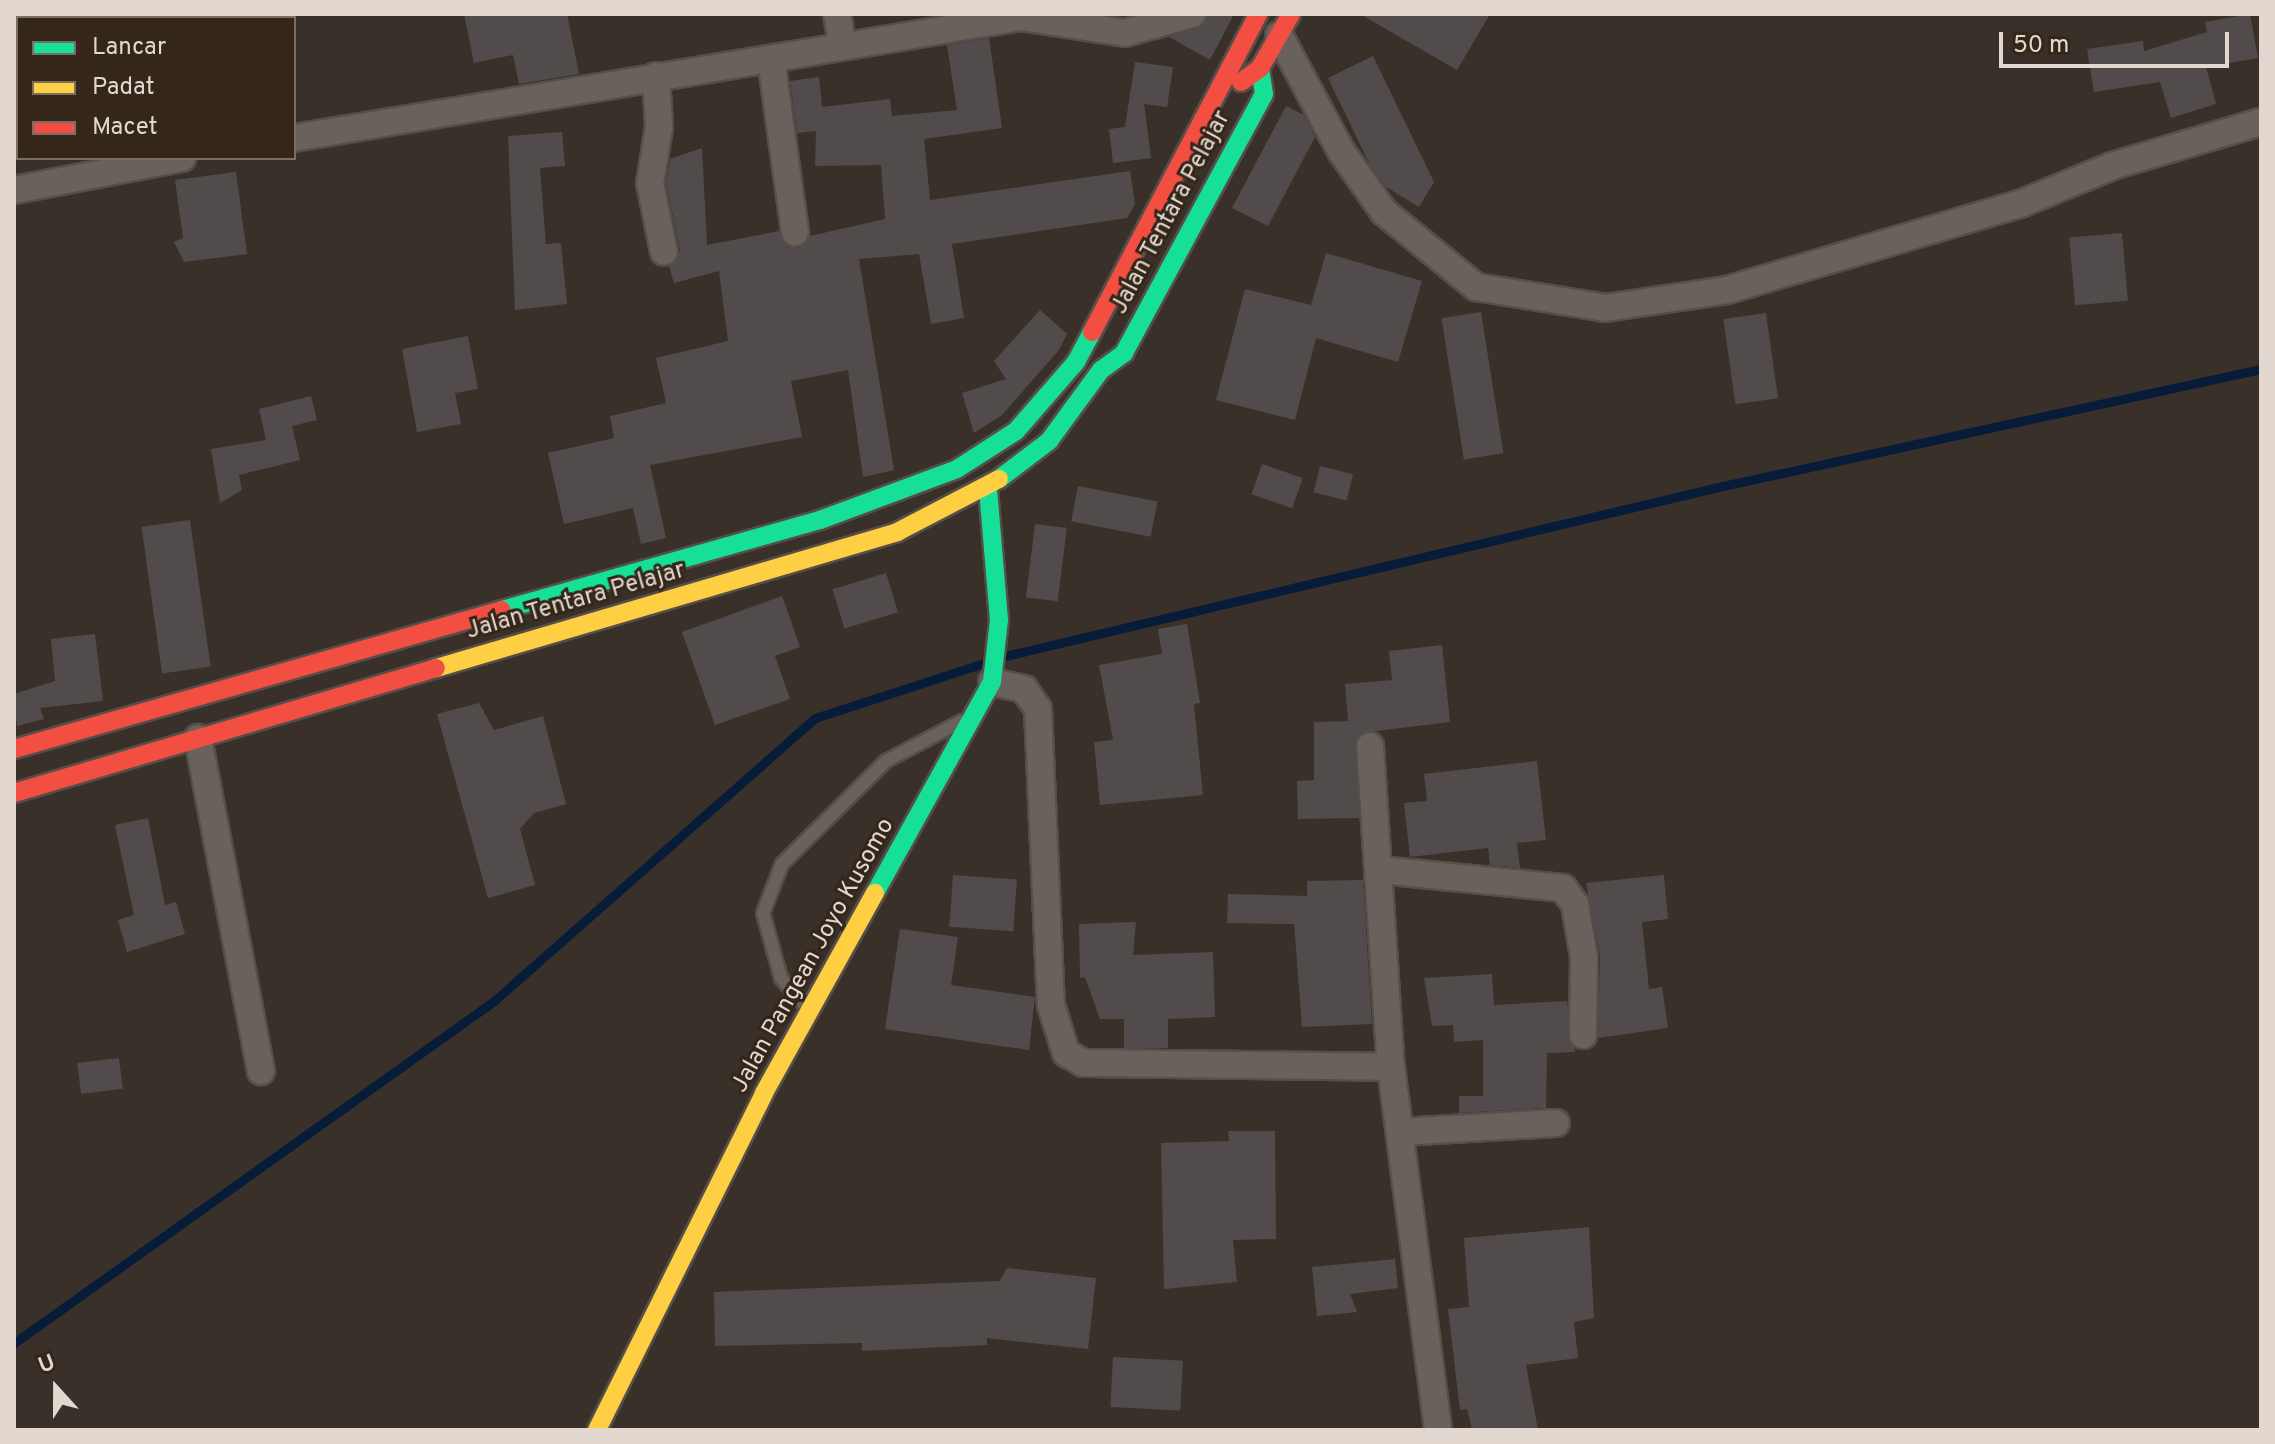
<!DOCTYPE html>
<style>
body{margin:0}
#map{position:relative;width:2275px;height:1444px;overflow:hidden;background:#393129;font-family:Overpass,sans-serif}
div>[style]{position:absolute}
.stream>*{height:9px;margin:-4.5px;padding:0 4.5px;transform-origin:4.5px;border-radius:4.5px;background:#061c38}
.building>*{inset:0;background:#514b4b;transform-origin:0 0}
.roads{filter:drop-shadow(2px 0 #564e48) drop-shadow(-2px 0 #564e48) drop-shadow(0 2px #564e48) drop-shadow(0 -2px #564e48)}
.lane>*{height:12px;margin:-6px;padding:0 6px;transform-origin:6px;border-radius:6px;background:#69625c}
.street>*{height:26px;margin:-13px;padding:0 13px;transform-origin:13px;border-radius:13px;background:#69625c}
.fast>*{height:18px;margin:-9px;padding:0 9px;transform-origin:9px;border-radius:9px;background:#16e098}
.slow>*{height:18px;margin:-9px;padding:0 9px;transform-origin:9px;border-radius:9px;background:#ffcf43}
.jam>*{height:18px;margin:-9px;padding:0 9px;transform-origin:9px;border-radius:9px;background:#f24e42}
span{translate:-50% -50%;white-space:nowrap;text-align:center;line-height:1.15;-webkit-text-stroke:6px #342619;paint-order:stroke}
.street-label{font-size:24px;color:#e2d8d0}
.frame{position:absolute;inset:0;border:16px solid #e2d8d0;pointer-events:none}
.legend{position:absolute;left:16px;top:16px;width:280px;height:144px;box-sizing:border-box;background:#342619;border:2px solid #7a6d62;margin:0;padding:10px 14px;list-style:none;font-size:24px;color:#e2d8d0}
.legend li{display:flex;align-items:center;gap:16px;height:40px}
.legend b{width:40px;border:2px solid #7a6d62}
.north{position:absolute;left:16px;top:1348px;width:80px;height:80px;-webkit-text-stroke:6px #342619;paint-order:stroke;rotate:339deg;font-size:22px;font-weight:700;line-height:32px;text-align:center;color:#e2d8d0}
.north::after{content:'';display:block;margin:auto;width:28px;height:36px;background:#e2d8d0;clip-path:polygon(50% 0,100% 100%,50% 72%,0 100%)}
.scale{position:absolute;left:1999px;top:32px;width:230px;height:36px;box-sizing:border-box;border:4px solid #e2d8d0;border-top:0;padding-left:10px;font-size:24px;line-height:28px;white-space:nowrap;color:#e2d8d0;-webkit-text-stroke:6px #342619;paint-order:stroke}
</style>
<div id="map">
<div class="stream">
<i style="left:1005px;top:656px;width:738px;rotate:-13.32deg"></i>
<i style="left:1723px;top:486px;width:551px;rotate:-12.27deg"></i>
<i style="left:14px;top:1343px;width:589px;rotate:-35.47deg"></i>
<i style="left:494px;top:1001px;width:428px;rotate:-41.4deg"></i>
<i style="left:815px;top:718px;width:181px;rotate:-18deg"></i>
</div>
<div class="building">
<i style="clip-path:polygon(464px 14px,567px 14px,579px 74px,519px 84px,513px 55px,474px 63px)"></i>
<i style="clip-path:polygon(1208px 14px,1234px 14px,1210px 60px,1169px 37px,1203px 26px)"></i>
<i style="clip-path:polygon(1360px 14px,1490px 14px,1457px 70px)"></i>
<i style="clip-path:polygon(2250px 14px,2258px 58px,2206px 67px,2216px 104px,2171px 118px,2160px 82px,2094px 92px,2087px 49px,2143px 41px,2144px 51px,2207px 32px,2205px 22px)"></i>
<i style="clip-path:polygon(989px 38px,1002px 128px,924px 139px,930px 200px,1130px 171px,1135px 204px,1127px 218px,952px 244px,964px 318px,931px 324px,919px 254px,859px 259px,894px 470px,863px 477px,848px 370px,791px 381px,802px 437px,650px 465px,666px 538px,641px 544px,633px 508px,564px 524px,548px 453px,614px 438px,610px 416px,666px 403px,656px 358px,728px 341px,719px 271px,674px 283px,669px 267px,680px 250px,666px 183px,670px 159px,702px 148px,707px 245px,779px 231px,783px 242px,798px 248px,810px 236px,885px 219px,881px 165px,815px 166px,816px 131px,797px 133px,790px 81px,819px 77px,822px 107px,890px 99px,892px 116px,957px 110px,947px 45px)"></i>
<i style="clip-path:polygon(1373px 56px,1434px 182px,1419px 207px,1386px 187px,1370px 165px,1328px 78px)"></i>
<i style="clip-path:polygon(1135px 62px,1173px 67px,1167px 107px,1144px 104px,1151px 158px,1113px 163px,1109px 129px,1125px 127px)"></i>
<i style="clip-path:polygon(1286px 106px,1304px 115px,1315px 137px,1268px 226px,1232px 208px)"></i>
<i style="clip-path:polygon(562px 132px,565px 166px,540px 168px,546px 244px,561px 243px,567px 304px,515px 310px,508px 136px)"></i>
<i style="clip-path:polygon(236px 172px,247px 254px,184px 262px,174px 242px,183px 238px,175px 180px)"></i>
<i style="left:2122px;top:233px;width:68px;height:53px;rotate:85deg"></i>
<i style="clip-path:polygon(1326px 253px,1422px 281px,1398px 362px,1316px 338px,1295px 420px,1216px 400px,1245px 289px,1311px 305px)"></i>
<i style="clip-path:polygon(1040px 310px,1067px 334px,1059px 350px,1002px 415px,974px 433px,962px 393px,1006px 379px,994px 361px)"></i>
<i style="left:1481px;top:312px;width:143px;height:40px;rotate:81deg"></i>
<i style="left:1766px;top:313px;width:86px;height:43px;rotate:82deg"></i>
<i style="clip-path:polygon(468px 336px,478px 389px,455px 393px,461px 424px,417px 432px,402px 349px)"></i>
<i style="clip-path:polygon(311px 396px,317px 420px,292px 426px,300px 460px,239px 475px,242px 490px,220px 503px,211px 449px,266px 440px,259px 409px)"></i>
<i style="left:1262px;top:464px;width:43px;height:32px;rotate:19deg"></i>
<i style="left:1320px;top:466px;width:34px;height:27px;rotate:14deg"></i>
<i style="left:1078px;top:486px;width:81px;height:36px;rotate:11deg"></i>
<i style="left:190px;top:520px;width:148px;height:49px;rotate:82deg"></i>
<i style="left:1035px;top:524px;width:32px;height:74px;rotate:7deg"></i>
<i style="left:886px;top:573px;width:41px;height:56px;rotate:73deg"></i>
<i style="clip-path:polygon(782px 596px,800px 647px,775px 656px,790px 699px,715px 725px,682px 632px)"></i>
<i style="clip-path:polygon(1187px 624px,1200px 703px,1194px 704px,1203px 795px,1100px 805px,1094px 742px,1113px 740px,1099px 665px,1162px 654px,1158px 629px)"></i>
<i style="clip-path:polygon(95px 634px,103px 701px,40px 708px,44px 719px,17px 726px,14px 694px,55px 681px,51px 639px)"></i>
<i style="clip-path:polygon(1442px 645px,1450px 722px,1360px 733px,1359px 818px,1298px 819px,1297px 781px,1314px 780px,1314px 722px,1348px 721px,1345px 684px,1392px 680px,1389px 651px)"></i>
<i style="clip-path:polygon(479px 703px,494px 730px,543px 716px,566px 804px,534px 813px,520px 829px,535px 885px,488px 898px,437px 714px)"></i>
<i style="clip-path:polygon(1537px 761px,1546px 840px,1517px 843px,1520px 868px,1490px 865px,1488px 848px,1410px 857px,1404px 803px,1427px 801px,1424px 774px)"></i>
<i style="clip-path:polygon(148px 818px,165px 905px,176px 902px,185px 934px,127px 952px,118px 920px,134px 915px,115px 825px)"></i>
<i style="left:953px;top:875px;width:64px;height:52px;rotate:4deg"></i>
<i style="clip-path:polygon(1664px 875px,1668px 919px,1642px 922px,1649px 989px,1662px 987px,1668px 1028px,1598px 1038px,1600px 956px,1586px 883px)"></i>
<i style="clip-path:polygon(1363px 880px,1372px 1024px,1302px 1027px,1294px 924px,1227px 923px,1228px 894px,1307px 896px,1307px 881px)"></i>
<i style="clip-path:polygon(1136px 922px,1133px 955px,1213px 952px,1215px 1017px,1168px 1019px,1168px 1048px,1124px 1048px,1124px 1019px,1100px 1019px,1085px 977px,1080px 978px,1079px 924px)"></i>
<i style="clip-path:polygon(900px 929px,958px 937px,951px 985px,1035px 997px,1029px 1050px,885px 1029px)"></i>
<i style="clip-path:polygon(1492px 974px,1494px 1005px,1567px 1001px,1575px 1052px,1547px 1053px,1546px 1108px,1459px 1113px,1459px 1096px,1483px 1096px,1483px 1040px,1454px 1042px,1453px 1025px,1432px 1026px,1424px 978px)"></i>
<i style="left:119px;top:1058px;width:31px;height:42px;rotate:83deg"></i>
<i style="clip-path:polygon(1228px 1131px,1275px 1131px,1276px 1239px,1233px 1240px,1237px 1282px,1164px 1289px,1161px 1143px,1229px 1141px)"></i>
<i style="clip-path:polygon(1589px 1227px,1594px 1318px,1574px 1322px,1578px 1358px,1526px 1365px,1538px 1430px,1472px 1430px,1467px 1409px,1460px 1410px,1448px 1309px,1469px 1307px,1464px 1238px)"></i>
<i style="clip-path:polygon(1395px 1259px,1398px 1288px,1350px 1294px,1357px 1312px,1317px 1316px,1312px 1267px)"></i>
<i style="clip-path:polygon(1007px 1268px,1096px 1278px,1088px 1349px,987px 1338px,987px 1345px,862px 1351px,862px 1343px,715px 1346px,714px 1292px,1000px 1281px)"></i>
<i style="left:1113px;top:1357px;width:70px;height:50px;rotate:3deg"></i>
</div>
<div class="roads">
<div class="lane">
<i style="left:807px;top:1008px;width:40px;rotate:-131deg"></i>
<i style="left:781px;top:978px;width:67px;rotate:-105.5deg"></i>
<i style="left:763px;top:913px;width:53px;rotate:-68.8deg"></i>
<i style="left:782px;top:864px;width:146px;rotate:-44.7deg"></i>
<i style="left:886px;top:761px;width:86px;rotate:-27.8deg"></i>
</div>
<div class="street">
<i style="left:837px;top:14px;width:29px;rotate:80deg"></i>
<i style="left:1279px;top:35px;width:132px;rotate:61.9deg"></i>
<i style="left:1341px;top:151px;width:75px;rotate:54.8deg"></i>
<i style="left:1384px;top:212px;width:119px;rotate:39.2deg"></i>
<i style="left:1476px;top:287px;width:131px;rotate:9.2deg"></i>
<i style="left:1605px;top:308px;width:123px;rotate:-8.4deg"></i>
<i style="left:1727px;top:290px;width:305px;rotate:-16.4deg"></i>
<i style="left:2020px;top:204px;width:100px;rotate:-22.4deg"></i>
<i style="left:2112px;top:166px;width:155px;rotate:-16.5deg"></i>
<i style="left:771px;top:59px;width:175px;rotate:82.1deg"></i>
<i style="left:656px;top:76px;width:51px;rotate:86.6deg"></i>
<i style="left:659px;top:127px;width:57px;rotate:99.1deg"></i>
<i style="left:650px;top:183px;width:70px;rotate:78.5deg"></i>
<i style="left:294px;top:138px;width:737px;rotate:-9.45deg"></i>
<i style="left:1021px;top:17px;width:105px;rotate:8.7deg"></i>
<i style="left:1125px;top:33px;width:70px;rotate:-15.8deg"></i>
<i style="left:14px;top:190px;width:171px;rotate:-10.8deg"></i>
<i style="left:992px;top:682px;width:33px;rotate:12deg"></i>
<i style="left:1024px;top:689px;width:24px;rotate:55deg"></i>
<i style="left:1038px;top:709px;width:296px;rotate:87.5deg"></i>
<i style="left:1051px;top:1005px;width:50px;rotate:72.6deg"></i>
<i style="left:1066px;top:1053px;width:20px;rotate:30deg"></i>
<i style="left:1083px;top:1063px;width:308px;rotate:0.7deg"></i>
<i style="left:198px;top:738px;width:339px;rotate:79.3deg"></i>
<i style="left:1370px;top:746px;width:322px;rotate:86.3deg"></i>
<i style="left:1391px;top:1067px;width:366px;rotate:82.6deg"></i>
<i style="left:1380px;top:870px;width:184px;rotate:5.6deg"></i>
<i style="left:1563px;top:888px;width:20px;rotate:53deg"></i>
<i style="left:1575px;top:904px;width:55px;rotate:80.5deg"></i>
<i style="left:1584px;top:958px;width:77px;rotate:90.7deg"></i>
<i style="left:1400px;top:1132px;width:156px;rotate:-3.3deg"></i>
</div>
<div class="fast">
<i style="left:999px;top:479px;width:63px;rotate:-37.2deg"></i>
<i style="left:1049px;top:441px;width:88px;rotate:-53.8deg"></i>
<i style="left:1101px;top:370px;width:29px;rotate:-36deg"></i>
<i style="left:1124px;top:353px;width:294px;rotate:-61.6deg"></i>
<i style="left:1264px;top:94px;width:26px;rotate:-99deg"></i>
<i style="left:502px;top:610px;width:330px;rotate:-15.8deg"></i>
<i style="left:820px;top:520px;width:146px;rotate:-20.4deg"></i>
<i style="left:957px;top:469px;width:70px;rotate:-32.8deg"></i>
<i style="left:1016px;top:431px;width:91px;rotate:-49deg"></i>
<i style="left:1076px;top:362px;width:34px;rotate:-62deg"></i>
<i style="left:875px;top:893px;width:241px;rotate:-61deg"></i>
<i style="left:992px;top:682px;width:62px;rotate:-83.6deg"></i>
<i style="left:999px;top:620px;width:132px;rotate:-94.8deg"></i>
</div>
<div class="slow">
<i style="left:436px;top:668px;width:481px;rotate:-16.4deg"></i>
<i style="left:897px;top:532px;width:115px;rotate:-27.5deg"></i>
<i style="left:597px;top:1430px;width:376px;rotate:-63.6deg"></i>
<i style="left:764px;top:1093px;width:229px;rotate:-61deg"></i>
</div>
<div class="jam">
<i style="left:1241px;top:82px;width:24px;rotate:-36deg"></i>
<i style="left:1260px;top:68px;width:62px;rotate:-60.1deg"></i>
<i style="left:1092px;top:332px;width:359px;rotate:-62.4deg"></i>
<i style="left:14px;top:749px;width:507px;rotate:-15.9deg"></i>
<i style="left:14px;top:793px;width:440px;rotate:-16.5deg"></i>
</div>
</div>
<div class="street-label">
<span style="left:1172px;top:213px;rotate:-62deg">Jalan Tentara Pelajar</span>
<span style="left:576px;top:602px;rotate:-16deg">Jalan Tentara Pelajar</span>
<span style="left:814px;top:956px;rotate:-61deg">Jalan Pangean Joyo Kusomo</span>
</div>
<div class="frame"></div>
<ul class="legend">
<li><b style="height:10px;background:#16e098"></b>Lancar</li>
<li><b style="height:10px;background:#ffcf43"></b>Padat</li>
<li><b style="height:10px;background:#f24e42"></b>Macet</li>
</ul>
<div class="north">U</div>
<div class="scale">50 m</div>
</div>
